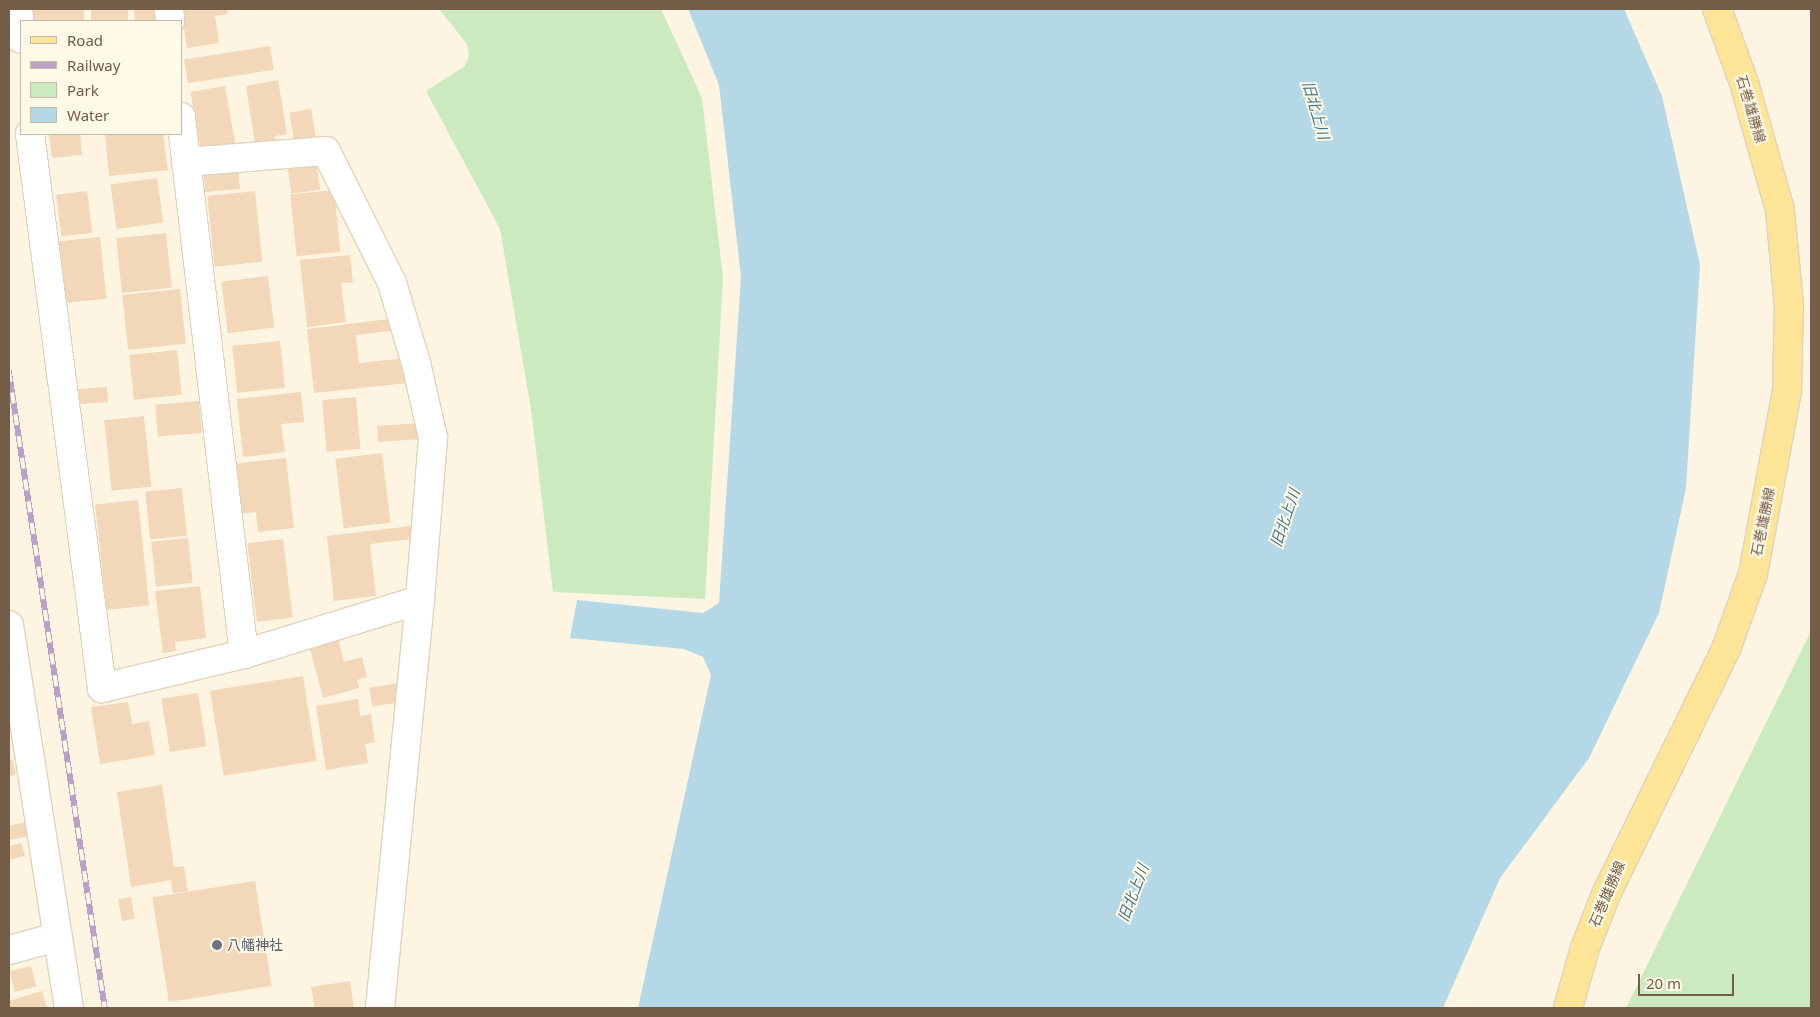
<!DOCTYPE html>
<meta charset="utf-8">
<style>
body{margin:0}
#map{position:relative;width:1820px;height:1017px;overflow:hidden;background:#fdf5e1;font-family:"Noto Sans","Noto Sans JP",sans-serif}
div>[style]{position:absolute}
.green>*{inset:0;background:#cbeabf}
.water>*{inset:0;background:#b5d8e6}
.building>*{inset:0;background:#f2d7b8;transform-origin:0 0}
.roads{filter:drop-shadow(1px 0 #e1d2bd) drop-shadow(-1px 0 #e1d2bd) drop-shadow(0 1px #e1d2bd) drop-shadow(0 -1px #e1d2bd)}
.minor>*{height:28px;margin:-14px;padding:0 14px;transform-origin:14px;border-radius:14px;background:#fff}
.major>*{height:28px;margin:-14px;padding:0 14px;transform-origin:14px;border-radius:14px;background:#fde597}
.rail>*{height:5.5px;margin-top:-2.75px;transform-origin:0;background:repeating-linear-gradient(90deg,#fff9e7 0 11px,#b9a0c5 0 22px);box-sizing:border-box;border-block:1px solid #b9a0c5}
.dots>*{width:14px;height:14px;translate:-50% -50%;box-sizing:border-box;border:2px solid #fff9e7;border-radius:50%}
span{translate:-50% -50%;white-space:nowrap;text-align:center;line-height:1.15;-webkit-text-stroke:4px #fff9e7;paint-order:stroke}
.street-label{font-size:14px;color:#745d47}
.worship-label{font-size:14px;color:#5b616d}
.left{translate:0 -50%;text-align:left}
.water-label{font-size:15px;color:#43788f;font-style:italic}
.frame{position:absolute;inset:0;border:10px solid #745d47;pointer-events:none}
.legend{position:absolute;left:20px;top:20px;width:162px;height:115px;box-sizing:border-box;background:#fff9e7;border:1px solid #c7bba7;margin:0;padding:6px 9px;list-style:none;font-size:15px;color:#745d47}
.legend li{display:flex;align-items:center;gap:10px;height:25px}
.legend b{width:25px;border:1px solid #c7bba7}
.scale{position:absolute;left:1638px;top:974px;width:96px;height:22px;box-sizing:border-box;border:2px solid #745d47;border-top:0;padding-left:6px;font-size:15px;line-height:18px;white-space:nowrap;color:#745d47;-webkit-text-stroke:4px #fff9e7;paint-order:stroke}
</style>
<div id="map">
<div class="green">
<i style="clip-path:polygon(439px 9px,661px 9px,702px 98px,723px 278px,705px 599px,553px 592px,531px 409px,500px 229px,426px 91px,465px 66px,469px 56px,467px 44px)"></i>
<i style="clip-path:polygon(1811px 629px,1811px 1008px,1626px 1008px,1810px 633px)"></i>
</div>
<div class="water">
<i style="clip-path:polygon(688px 9px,1624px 9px,1662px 96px,1700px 265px,1686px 488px,1659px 613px,1589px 758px,1500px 878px,1443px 1008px,638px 1008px,711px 675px,703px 657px,684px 649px,570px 638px,577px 600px,703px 613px,719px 603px,741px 277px,719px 85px)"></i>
</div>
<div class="building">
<i style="left:31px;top:9px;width:53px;height:12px"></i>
<i style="left:91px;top:9px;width:37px;height:12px"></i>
<i style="clip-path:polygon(134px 9px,159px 9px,161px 20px,135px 21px)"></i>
<i style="clip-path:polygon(181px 9px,227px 9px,228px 14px,215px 16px,219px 43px,187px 48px)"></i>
<i style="left:270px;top:46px;width:24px;height:87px;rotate:81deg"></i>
<i style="clip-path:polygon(278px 80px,287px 134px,275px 136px,276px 147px,256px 150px,246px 86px)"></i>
<i style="left:225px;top:86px;width:60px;height:35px;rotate:80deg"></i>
<i style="left:311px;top:109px;width:35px;height:22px;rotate:80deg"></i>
<i style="clip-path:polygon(49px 134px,80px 134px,82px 155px,52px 158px)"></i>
<i style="clip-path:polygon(105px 134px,163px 134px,168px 170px,109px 176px)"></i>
<i style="left:316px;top:161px;width:29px;height:29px;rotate:82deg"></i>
<i style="left:238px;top:165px;width:24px;height:35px;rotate:85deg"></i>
<i style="left:157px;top:178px;width:45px;height:47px;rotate:82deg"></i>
<i style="left:334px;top:190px;width:62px;height:44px;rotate:84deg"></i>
<i style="left:87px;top:191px;width:42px;height:31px;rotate:83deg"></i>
<i style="left:255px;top:191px;width:71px;height:48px;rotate:84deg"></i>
<i style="left:166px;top:233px;width:55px;height:50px;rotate:84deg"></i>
<i style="left:100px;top:237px;width:62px;height:45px;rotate:84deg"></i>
<i style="clip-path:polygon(350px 255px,353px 282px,341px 283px,346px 322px,307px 327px,300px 260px)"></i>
<i style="left:268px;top:276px;width:52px;height:47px;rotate:83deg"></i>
<i style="left:180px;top:289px;width:55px;height:58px;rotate:84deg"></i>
<i style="clip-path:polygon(397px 318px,399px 330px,356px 335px,359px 363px,406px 358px,408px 383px,314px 393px,307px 329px)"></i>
<i style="left:280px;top:341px;width:47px;height:48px;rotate:84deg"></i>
<i style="left:177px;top:350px;width:45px;height:48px;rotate:84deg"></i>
<i style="left:107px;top:387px;width:15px;height:35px;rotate:86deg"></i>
<i style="clip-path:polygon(301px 392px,304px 422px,281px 424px,285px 452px,243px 457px,237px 399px)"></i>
<i style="left:356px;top:397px;width:52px;height:34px;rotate:85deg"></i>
<i style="left:199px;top:401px;width:32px;height:44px;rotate:85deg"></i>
<i style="left:144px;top:416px;width:71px;height:40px;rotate:84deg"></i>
<i style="left:420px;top:423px;width:16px;height:43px;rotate:86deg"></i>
<i style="left:382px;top:453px;width:70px;height:47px;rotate:83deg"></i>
<i style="clip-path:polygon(286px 458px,294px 528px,258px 532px,256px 512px,238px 514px,232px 464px)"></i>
<i style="left:182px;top:488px;width:48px;height:37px;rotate:84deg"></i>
<i style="left:138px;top:500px;width:106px;height:43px;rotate:84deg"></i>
<i style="clip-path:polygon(411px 526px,412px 539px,370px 544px,376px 596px,334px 601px,327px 536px)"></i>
<i style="left:188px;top:538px;width:45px;height:37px;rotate:84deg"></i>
<i style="left:283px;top:539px;width:79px;height:36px;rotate:83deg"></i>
<i style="clip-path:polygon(200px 586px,206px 638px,175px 642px,176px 651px,163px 653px,155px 591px)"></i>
<i style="clip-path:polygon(338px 638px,344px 662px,362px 657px,367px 677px,357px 680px,359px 688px,323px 698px,309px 645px)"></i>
<i style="left:303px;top:676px;width:86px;height:94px;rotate:81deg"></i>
<i style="left:400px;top:683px;width:19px;height:31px;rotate:81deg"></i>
<i style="left:198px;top:693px;width:54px;height:37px;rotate:81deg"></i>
<i style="clip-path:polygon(358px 699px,360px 716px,371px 714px,375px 742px,365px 744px,368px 763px,326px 770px,316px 706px)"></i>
<i style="clip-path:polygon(128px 702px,132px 724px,149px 721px,155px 755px,100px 764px,91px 707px)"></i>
<i style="clip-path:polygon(12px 759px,16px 774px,9px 777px,9px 760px)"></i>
<i style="clip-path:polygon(162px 785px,174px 867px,184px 866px,188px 891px,173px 893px,171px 880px,131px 887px,117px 792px)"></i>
<i style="clip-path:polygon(26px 822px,29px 836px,9px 840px,9px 826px)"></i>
<i style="clip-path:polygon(21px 843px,25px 856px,9px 860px,9px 846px)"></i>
<i style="left:255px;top:881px;width:106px;height:104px;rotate:81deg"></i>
<i style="left:131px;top:897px;width:22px;height:13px;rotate:80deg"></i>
<i style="left:31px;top:966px;width:21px;height:22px;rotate:76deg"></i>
<i style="clip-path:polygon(350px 981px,354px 1008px,315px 1008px,311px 987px)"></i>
<i style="clip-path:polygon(42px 991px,47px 1008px,9px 1008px,9px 1001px)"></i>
</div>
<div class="roads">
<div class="minor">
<i style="left:18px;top:9px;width:30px;rotate:84deg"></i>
<i style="left:169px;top:9px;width:12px;rotate:85deg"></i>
<i style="left:181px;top:117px;width:541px;rotate:83.31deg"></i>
<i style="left:30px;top:134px;width:559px;rotate:82.6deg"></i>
<i style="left:102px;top:688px;width:146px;rotate:-13.5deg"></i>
<i style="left:244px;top:654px;width:184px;rotate:-17.1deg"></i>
<i style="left:186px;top:162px;width:140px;rotate:-4.5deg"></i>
<i style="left:326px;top:151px;width:148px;rotate:63.4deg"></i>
<i style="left:392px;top:283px;width:84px;rotate:73.3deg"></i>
<i style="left:416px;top:363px;width:77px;rotate:77.2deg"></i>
<i style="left:433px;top:438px;width:163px;rotate:94.6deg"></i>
<i style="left:420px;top:600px;width:410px;rotate:95.6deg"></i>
<i style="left:9px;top:625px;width:388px;rotate:81.1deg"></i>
<i style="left:9px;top:950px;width:50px;rotate:-15.2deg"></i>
</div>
<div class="major">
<i style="left:1568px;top:1008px;width:62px;rotate:-74.2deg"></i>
<i style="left:1585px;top:948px;width:60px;rotate:-68.6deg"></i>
<i style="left:1607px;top:892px;width:271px;rotate:-63.9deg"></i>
<i style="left:1726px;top:649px;width:80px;rotate:-70.2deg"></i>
<i style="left:1753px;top:574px;width:186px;rotate:-79.5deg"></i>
<i style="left:1787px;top:391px;width:85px;rotate:-88.7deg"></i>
<i style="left:1789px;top:306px;width:96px;rotate:-95.4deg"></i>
<i style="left:1780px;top:210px;width:132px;rotate:-105.8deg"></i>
<i style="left:1744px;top:83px;width:79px;rotate:-110deg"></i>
</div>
</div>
<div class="rail">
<i style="left:9px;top:371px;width:644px;rotate:81.43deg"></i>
</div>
<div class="dots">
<i style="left:217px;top:945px;background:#6b7280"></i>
</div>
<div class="street-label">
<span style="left:1751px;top:109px;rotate:73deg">石巻雄勝線</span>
<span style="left:1763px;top:522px;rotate:-79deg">石巻雄勝線</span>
<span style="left:1607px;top:894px;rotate:-67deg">石巻雄勝線</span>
</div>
<div class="worship-label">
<span class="left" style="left:227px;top:945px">八幡神社</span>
</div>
<div class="water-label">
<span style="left:1316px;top:110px;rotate:74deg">旧北上川</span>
<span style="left:1285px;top:518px;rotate:-71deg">旧北上川</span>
<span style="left:1133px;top:893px;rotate:-69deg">旧北上川</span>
</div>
<div class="frame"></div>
<ul class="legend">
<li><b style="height:6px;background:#fde597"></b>Road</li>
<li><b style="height:6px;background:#b9a0c5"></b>Railway</li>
<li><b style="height:14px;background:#cbeabf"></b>Park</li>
<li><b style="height:14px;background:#b5d8e6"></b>Water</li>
</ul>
<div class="scale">20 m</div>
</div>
